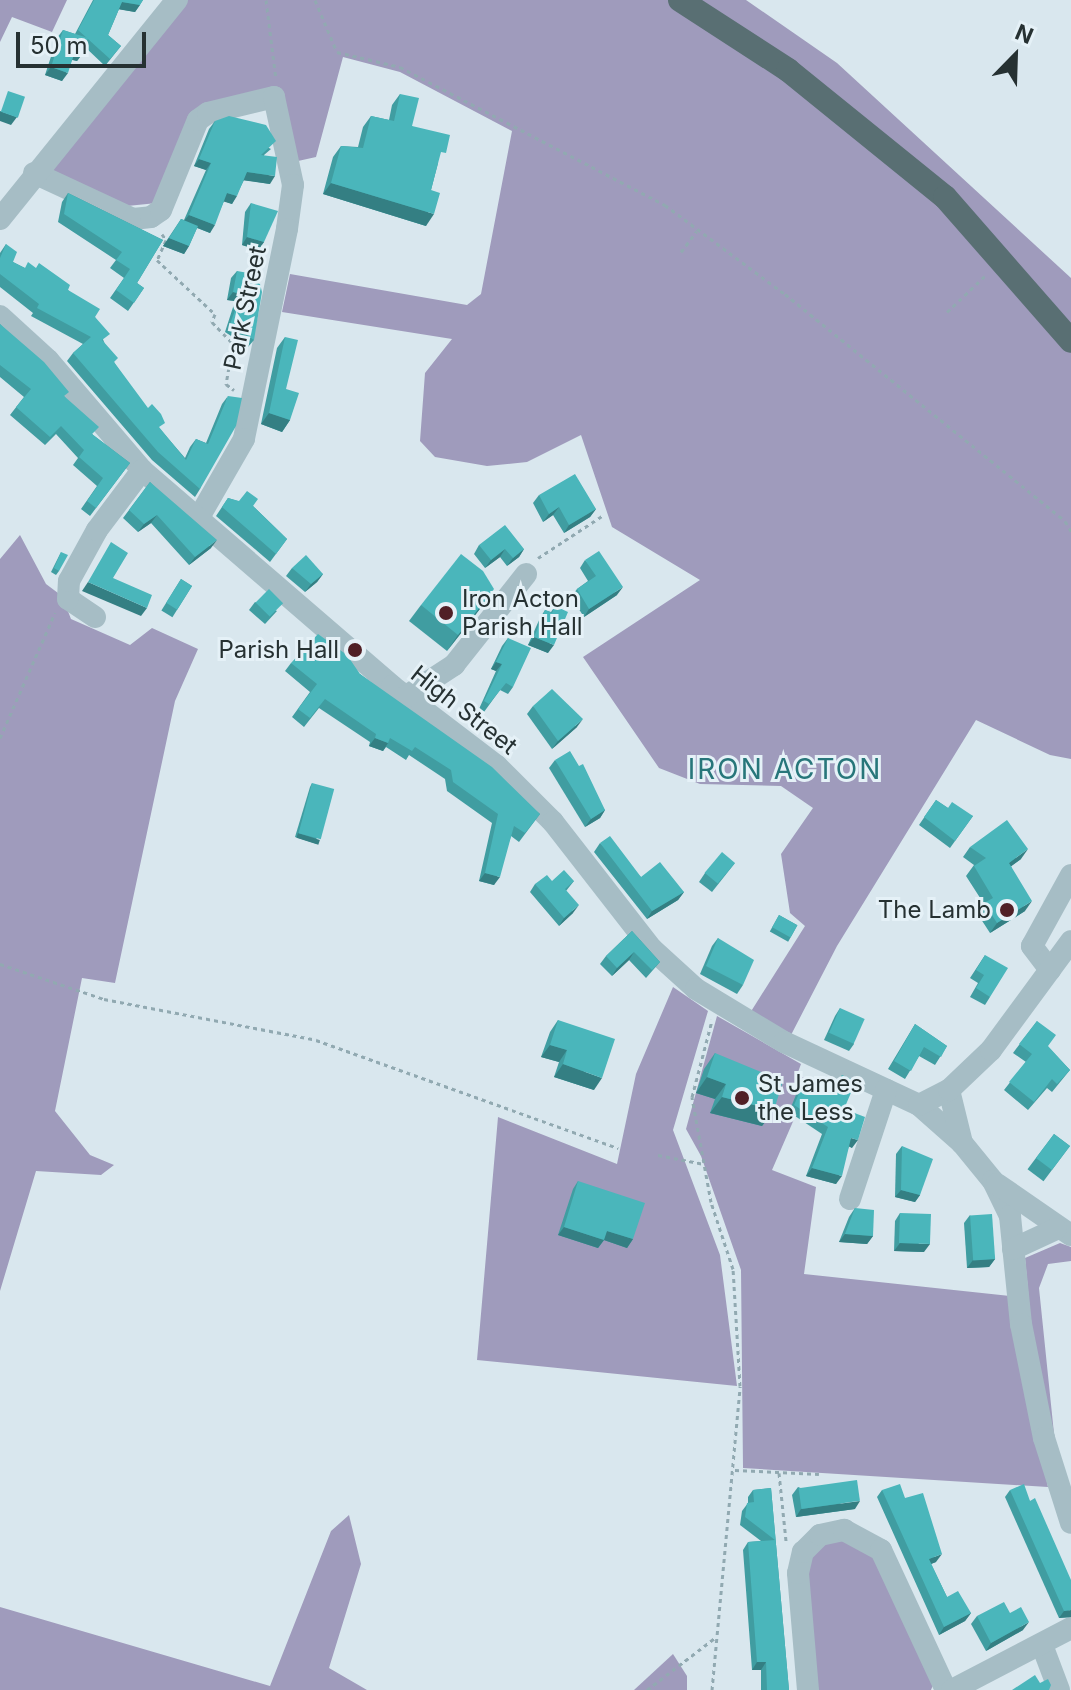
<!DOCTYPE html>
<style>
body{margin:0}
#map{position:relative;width:1071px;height:1690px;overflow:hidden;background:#d9e7ee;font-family:Inter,sans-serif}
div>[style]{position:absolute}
.green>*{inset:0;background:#9f9bbc}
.path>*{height:3px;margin-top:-1.5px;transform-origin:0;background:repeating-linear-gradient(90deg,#91a9b1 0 4px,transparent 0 8px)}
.minor>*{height:22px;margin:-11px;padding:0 11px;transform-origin:11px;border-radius:11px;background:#a6bdc5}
.major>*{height:24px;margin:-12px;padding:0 12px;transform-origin:12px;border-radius:12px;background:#596f73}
.wall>*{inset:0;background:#409da1;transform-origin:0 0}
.shaded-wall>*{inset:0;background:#347f83;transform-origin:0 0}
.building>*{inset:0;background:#4ab6bb;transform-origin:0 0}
.dots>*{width:22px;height:22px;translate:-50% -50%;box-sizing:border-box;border:4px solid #e5f1f7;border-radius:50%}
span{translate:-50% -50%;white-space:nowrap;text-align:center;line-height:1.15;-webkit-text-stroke:6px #e5f1f7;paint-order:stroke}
.street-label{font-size:24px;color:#263132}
.poi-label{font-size:24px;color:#263132}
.left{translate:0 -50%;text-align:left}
.right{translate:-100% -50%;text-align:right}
.quarter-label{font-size:28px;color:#27767a;letter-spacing:2px}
.north{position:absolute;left:975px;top:16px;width:80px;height:80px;-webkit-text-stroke:6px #e5f1f7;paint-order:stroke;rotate:23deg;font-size:22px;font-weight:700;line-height:32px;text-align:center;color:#263132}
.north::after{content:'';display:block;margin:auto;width:28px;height:36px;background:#263132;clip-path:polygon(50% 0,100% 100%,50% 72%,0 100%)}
.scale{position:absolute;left:16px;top:32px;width:130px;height:36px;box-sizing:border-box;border:4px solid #263132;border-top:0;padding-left:10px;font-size:24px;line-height:28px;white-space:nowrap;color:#263132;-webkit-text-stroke:6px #e5f1f7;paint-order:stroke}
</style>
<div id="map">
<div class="green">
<i style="clip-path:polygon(0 0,67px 0,52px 32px,12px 17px,0 42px)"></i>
<i style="clip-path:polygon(186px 0,746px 0,837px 63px,1071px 278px,1071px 759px,1050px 755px,976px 720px,837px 946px,791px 1035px,750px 1013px,805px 926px,790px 913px,781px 854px,813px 808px,781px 786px,700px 784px,659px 768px,583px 657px,700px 580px,612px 527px,581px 435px,527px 462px,487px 466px,435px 457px,420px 441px,425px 373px,452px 339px,282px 312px,290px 274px,467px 305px,481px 294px,512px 131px,400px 72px,343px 57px,316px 157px,298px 161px,282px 91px,204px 107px,157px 203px,127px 206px,50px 170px)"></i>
<i style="clip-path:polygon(20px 535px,46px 584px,62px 596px,71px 619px,130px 645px,152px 628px,198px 649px,175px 701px,115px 983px,82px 978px,55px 1111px,90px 1155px,114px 1165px,101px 1175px,36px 1171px,0 1291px,0 559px)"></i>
<i style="clip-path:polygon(673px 987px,708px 1011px,673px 1130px,720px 1255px,737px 1386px,477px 1360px,498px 1117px,617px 1164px,636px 1074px)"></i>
<i style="clip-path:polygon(717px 1016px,801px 1064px,797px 1075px,811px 1080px,772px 1170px,816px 1187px,804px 1274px,1010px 1296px,1048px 1487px,743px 1468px,741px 1270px,701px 1156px,686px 1129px)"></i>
<i style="clip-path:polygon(1060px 1243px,1071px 1247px,1071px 1261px,1048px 1264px,1039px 1288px,1056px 1453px,1034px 1355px,1025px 1258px)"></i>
<i style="clip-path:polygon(349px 1515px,361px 1564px,329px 1668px,367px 1690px,0 1690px,0 1607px,270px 1686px,331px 1531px)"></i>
<i style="clip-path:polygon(833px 1536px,867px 1545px,935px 1680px,931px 1690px,814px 1690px,803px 1572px,813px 1548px)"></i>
<i style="clip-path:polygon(673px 1654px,687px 1676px,687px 1690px,634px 1690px)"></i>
</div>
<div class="path">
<i style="left:266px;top:0;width:80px;rotate:82.8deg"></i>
<i style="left:315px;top:0;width:56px;rotate:67.1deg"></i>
<i style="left:337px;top:52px;width:65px;rotate:13.4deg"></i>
<i style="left:400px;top:67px;width:299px;rotate:27.5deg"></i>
<i style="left:665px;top:205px;width:149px;rotate:36.6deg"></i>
<i style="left:785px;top:294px;width:360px;rotate:39deg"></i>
<i style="left:1065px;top:521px;width:12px;rotate:59deg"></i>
<i style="left:162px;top:234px;width:7px;rotate:56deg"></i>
<i style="left:166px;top:240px;width:22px;rotate:114deg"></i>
<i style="left:157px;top:260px;width:79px;rotate:43deg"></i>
<i style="left:215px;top:314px;width:9px;rotate:111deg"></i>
<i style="left:212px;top:322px;width:30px;rotate:46deg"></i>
<i style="left:233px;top:344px;width:41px;rotate:99.9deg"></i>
<i style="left:226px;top:384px;width:10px;rotate:37deg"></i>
<i style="left:681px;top:252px;width:26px;rotate:-53deg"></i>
<i style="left:947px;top:312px;width:52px;rotate:-43.5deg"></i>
<i style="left:538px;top:558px;width:77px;rotate:-33.3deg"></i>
<i style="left:0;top:738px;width:137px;rotate:-66.3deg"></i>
<i style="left:0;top:964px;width:110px;rotate:18.6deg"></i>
<i style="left:104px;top:999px;width:216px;rotate:10.9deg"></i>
<i style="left:316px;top:1040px;width:321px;rotate:19.7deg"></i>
<i style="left:658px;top:1155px;width:47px;rotate:11.1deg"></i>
<i style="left:735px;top:1470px;width:84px;rotate:2.7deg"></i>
<i style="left:779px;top:1473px;width:68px;rotate:84.1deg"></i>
<i style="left:647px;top:1690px;width:87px;rotate:-37.5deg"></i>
<i style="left:712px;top:1690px;width:305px;rotate:-84.7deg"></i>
<i style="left:740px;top:1386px;width:117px;rotate:-93.4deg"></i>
<i style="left:733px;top:1269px;width:71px;rotate:-108.2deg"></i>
<i style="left:711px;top:1202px;width:107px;rotate:-100.3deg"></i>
<i style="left:692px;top:1097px;width:80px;rotate:-75.4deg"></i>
</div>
<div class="minor">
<i style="left:34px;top:173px;width:109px;rotate:24.9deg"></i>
<i style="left:133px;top:219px;width:18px;rotate:-6deg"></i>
<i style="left:151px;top:217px;width:12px;rotate:-35deg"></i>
<i style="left:161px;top:210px;width:97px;rotate:-67.7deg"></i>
<i style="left:198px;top:120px;width:12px;rotate:-35deg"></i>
<i style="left:208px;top:113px;width:68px;rotate:-13.6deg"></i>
<i style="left:274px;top:97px;width:90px;rotate:77.8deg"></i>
<i style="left:293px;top:185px;width:44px;rotate:97.8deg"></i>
<i style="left:287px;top:229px;width:214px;rotate:101.6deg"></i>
<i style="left:244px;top:439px;width:92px;rotate:119.9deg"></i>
<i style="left:0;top:219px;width:282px;rotate:-51.1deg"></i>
<i style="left:0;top:316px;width:65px;rotate:42.5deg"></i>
<i style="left:48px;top:360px;width:145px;rotate:49.5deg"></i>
<i style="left:142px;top:470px;width:330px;rotate:40.8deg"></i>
<i style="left:392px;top:686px;width:132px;rotate:37.3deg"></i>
<i style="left:497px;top:766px;width:79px;rotate:45deg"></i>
<i style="left:553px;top:822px;width:161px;rotate:52.1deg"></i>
<i style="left:652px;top:949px;width:59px;rotate:42.3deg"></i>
<i style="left:696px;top:989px;width:103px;rotate:31.1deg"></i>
<i style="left:784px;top:1042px;width:149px;rotate:25deg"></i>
<i style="left:919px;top:1105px;width:57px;rotate:41.5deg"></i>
<i style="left:962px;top:1143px;width:49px;rotate:50.8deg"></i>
<i style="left:993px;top:1181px;width:39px;rotate:64deg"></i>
<i style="left:1010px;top:1216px;width:109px;rotate:84.2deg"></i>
<i style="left:1021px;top:1324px;width:116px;rotate:78.6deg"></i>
<i style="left:1044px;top:1438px;width:89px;rotate:72.4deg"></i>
<i style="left:95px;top:617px;width:32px;rotate:-146deg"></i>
<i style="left:68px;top:599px;width:18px;rotate:-87deg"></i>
<i style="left:69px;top:581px;width:58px;rotate:-61.2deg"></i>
<i style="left:97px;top:530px;width:75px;rotate:-53.1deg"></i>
<i style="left:405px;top:697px;width:59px;rotate:-33.1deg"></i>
<i style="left:454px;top:665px;width:116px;rotate:-51.6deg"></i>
<i style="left:1050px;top:970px;width:30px;rotate:-127deg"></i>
<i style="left:1032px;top:946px;width:81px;rotate:-61.2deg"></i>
<i style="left:949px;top:1090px;width:55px;rotate:76.2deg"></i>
<i style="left:919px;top:1105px;width:34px;rotate:-27deg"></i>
<i style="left:949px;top:1090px;width:58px;rotate:-43.6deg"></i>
<i style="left:991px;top:1050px;width:135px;rotate:-53.7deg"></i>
<i style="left:997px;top:1184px;width:90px;rotate:34.6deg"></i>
<i style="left:850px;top:1199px;width:115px;rotate:-71.7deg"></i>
<i style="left:1013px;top:1249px;width:47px;rotate:-24.9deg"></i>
<i style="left:1042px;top:1645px;width:48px;rotate:69.3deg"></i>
<i style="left:808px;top:1690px;width:117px;rotate:-94.9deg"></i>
<i style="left:798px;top:1573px;width:22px;rotate:-77deg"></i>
<i style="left:803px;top:1552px;width:24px;rotate:-45deg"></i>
<i style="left:820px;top:1535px;width:25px;rotate:-12deg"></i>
<i style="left:844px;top:1530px;width:42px;rotate:28.4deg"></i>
<i style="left:881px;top:1550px;width:154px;rotate:65.1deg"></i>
<i style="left:952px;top:1690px;width:134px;rotate:-27.5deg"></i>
</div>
<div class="major">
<i style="left:680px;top:0;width:129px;rotate:32.9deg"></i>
<i style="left:788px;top:70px;width:202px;rotate:39deg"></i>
<i style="left:945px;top:197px;width:191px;rotate:48.8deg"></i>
</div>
<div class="wall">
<i style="clip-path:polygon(93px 0,143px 0,135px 12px,119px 9px,108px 35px,121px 46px,105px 66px,85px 47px,83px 53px,77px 61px,72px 60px,62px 81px,45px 75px,57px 38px,63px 30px,75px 34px)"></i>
<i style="clip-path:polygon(400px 94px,412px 126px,438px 163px,431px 190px,426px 226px,323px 194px,333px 157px,341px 146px,358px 147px,363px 127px,371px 116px,389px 120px,392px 105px)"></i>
<i style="clip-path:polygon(215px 121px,271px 149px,264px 155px,270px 184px,244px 180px,232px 204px,224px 201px,210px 233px,197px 228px,189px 246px,184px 254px,163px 246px,181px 219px,184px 220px,206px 170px,194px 166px,209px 129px)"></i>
<i style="clip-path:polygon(68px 193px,163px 240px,137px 283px,144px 288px,128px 311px,110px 298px,124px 278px,110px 268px,116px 260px,58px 222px,62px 202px)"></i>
<i style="clip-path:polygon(251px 203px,264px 242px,258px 250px,242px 245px,245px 212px)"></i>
<i style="clip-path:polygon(6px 244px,13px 262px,68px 290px,95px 317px,104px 342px,115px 364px,160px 429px,185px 458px,190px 447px,196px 439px,206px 443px,222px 404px,228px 396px,200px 489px,195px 497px,152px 460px,67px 361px,73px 353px,83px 344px,31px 316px,33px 313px,0 287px,0 253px)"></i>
<i style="clip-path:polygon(237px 271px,253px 282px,254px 340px,248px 347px,225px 332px,235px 301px,227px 300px,231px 278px)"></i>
<i style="clip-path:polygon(0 324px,65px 397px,93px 435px,130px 463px,90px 516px,81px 509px,97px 486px,73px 465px,78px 458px,56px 434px,45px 445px,10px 415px,24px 397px,0 377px)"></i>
<i style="clip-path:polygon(285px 337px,286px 389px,290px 420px,282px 432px,261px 424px,277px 348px)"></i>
<i style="clip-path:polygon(150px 482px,211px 548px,189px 565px,151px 523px,138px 532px,123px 518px)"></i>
<i style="clip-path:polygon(539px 495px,596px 509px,590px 517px,564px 533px,553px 515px,543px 522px,533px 503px)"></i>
<i style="clip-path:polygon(228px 498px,253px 506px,287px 539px,270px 562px,216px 516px)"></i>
<i style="clip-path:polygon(479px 545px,524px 549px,519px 557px,507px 566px,500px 557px,485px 568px,474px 554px)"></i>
<i style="clip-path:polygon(61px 552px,59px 571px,56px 575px,51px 572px)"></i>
<i style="clip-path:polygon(585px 560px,617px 595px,584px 617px,571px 597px,577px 589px,588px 581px,580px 568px)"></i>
<i style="clip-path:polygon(292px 568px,323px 574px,317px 582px,305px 592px,286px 576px)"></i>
<i style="left:181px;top:579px;width:13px;height:37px;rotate:32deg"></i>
<i style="clip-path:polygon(255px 602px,277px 611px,265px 624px,249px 610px)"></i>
<i style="clip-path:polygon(421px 605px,483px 605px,447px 651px,409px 621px)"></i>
<i style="clip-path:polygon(555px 606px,548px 653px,528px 645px,540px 618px,545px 610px,551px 612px)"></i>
<i style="clip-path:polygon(508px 638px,513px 687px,508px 694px,500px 690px,484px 712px,479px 709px,496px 671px,491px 669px,502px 646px)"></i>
<i style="clip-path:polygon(291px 663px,360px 674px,540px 814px,519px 842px,511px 836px,494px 885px,479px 881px,492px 823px,447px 791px,445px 779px,409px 755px,406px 760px,386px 747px,383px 751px,369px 746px,370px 742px,319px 708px,304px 727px,292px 717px,310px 692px,285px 671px)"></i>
<i style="clip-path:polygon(533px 706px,577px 727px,552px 749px,527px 714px)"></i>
<i style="clip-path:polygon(555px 760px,605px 810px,600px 818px,585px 827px,549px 768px)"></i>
<i style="clip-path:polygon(312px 783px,317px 844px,295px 837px,310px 787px)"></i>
<i style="clip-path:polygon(936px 800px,948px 808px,973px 816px,950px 848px,919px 825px)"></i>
<i style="clip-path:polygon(600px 843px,641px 877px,684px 892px,678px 900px,647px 919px,594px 852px)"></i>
<i style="clip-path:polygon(970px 847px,1021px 859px,1011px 866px,1025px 911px,990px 933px,977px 913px,984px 904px,966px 876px,974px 865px,963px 857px)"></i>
<i style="clip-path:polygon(735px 863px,712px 892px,699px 882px,705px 873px)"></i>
<i style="clip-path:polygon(552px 881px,574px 881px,566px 891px,573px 913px,559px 926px,530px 892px,535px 884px)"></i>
<i style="left:779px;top:915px;width:21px;height:19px;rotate:29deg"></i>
<i style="clip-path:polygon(632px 931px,660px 962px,646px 978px,629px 960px,612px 976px,600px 964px,606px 956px)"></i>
<i style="clip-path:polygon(718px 938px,743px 985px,737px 994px,700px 974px,712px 946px)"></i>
<i style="clip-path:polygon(985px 955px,990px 997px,985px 1005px,970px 997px,978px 983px,970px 978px)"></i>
<i style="clip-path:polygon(840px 1008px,854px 1044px,849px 1051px,824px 1040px,835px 1016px)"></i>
<i style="clip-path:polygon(558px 1020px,594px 1090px,554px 1077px,559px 1062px,541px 1057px,550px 1032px)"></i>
<i style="clip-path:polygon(1037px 1021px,1048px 1047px,1070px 1070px,1052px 1092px,1047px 1088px,1028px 1110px,1004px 1090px,1026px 1062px,1013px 1053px)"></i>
<i style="clip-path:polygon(915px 1024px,947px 1046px,935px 1065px,919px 1056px,905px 1079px,888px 1069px)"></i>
<i style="clip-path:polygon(715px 1053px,774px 1110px,762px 1126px,710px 1113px,715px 1099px,696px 1093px,704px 1069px)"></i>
<i style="clip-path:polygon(842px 1075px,844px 1109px,852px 1148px,849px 1146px,836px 1184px,806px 1176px,822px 1134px,789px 1112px,800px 1085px,806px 1077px,834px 1089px)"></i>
<i style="left:1054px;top:1134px;width:20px;height:44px;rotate:37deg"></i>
<i style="clip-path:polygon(902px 1146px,920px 1195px,915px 1202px,895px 1197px,896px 1154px)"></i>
<i style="clip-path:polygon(578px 1181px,633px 1239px,627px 1248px,604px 1240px,598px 1248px,558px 1235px,573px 1189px)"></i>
<i style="clip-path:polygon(855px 1208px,873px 1236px,867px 1244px,839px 1242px,849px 1217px)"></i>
<i style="clip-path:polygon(900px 1213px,924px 1252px,894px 1251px,895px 1221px)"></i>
<i style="clip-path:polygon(970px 1215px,995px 1259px,989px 1267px,967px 1268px,964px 1223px)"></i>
<i style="clip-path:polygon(798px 1487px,855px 1509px,796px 1517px,792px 1495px)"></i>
<i style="clip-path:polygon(771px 1488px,789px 1690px,761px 1690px,761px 1670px,752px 1670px,743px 1550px,748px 1542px,761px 1541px,740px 1525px,742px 1511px,748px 1503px,748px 1497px,753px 1490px)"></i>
<i style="clip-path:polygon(882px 1490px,905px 1498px,936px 1562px,931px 1564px,947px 1597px,971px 1613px,965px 1621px,939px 1635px,877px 1497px)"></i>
<i style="clip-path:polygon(1010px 1490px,1030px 1501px,1071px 1617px,1059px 1618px,1005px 1497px)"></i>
<i style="clip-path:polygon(1010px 1613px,1023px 1630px,986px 1651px,971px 1624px,977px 1616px)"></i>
</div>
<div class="shaded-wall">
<i style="clip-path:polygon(122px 2px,140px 5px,135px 12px,117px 9px)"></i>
<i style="clip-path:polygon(75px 51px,83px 53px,77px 61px,70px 59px)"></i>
<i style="clip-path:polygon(51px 67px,68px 73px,62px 81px,45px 75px)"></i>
<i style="clip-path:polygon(0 111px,17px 117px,11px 125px,0 121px)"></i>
<i style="clip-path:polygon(199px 159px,211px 163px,206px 170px,194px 166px)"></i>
<i style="clip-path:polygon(247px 172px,275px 176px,270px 184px,241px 180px)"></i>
<i style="clip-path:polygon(331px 183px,434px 214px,426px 226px,323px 194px)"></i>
<i style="clip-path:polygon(227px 193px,237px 196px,232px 204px,222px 201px)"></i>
<i style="clip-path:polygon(189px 215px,215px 225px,210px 233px,183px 222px)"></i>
<i style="clip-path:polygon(247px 237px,264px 242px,258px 250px,242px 245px)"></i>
<i style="clip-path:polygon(169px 238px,189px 246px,184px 254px,163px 246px)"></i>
<i style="clip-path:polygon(233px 292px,241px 294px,235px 301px,227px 300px)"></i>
<i style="clip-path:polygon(269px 413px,290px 420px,282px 432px,261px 424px)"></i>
<i style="clip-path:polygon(559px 507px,553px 515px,543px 522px,549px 514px)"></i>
<i style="clip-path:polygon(596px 509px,590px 517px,564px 533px,569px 525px)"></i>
<i style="clip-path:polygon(157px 515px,151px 523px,138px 532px,144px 524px)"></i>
<i style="clip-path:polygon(217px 540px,211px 548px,189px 565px,195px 557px)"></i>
<i style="clip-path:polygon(505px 549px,500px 557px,485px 568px,491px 560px)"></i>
<i style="clip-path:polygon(524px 549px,519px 557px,507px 566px,513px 558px)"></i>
<i style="clip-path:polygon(323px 574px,317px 582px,305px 592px,311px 584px)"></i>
<i style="clip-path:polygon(88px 582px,147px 608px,141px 616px,82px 591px)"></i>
<i style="clip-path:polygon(623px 587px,617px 595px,584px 617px,589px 609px)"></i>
<i style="clip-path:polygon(494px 589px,483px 605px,447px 651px,458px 635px)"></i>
<i style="clip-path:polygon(534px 637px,554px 645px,548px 653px,528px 645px)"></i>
<i style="clip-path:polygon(496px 662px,502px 664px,496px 671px,491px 669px)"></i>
<i style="clip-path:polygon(583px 719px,577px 727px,552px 749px,558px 741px)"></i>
<i style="clip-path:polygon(375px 738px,388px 743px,383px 751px,369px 746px)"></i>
<i style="clip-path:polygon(605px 810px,600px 818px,585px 827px,591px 819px)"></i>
<i style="left:298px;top:833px;width:23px;height:5px;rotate:18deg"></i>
<i style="clip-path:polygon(1028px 849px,1021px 859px,1002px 873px,1009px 863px)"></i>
<i style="clip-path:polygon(485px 873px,500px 877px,494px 885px,479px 881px)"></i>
<i style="clip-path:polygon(684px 892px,678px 900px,647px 919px,652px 911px)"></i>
<i style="clip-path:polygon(1032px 901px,1025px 911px,990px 933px,997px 923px)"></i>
<i style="clip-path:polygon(579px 905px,573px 913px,559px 926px,564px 918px)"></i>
<i style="clip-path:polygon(634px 952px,629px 960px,612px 976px,617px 968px)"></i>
<i style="clip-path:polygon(550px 1045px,567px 1050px,559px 1062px,541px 1057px)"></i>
<i style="clip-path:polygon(563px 1064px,602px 1078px,594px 1090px,554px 1077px)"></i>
<i style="clip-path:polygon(707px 1077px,726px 1084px,715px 1099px,696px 1093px)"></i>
<i style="clip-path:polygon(722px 1097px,774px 1110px,762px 1126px,710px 1113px)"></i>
<i style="clip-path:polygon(851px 1138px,858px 1140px,852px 1148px,846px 1145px)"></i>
<i style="clip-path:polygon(812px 1168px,842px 1176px,836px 1184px,806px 1176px)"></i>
<i style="clip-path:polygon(901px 1190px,920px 1195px,915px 1202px,895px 1197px)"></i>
<i style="clip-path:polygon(564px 1227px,604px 1240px,598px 1248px,558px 1235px)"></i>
<i style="clip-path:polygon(607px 1231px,633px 1239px,627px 1248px,601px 1239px)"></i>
<i style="clip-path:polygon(845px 1234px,873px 1236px,867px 1244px,839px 1242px)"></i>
<i style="clip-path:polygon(900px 1243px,930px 1244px,924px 1252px,894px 1251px)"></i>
<i style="clip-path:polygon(995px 1259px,989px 1267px,967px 1268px,973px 1260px)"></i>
<i style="clip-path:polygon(860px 1501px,855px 1509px,796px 1517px,801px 1509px)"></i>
<i style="clip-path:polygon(942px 1554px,936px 1562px,923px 1567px,929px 1559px)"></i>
<i style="clip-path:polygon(1071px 1610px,1071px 1617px,1059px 1618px,1064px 1611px)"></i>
<i style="clip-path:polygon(971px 1613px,965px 1621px,939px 1635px,944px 1627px)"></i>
<i style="clip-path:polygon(1029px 1622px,1023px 1630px,986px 1651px,991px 1643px)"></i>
<i style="clip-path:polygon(757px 1662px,766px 1662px,761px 1670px,752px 1670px)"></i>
</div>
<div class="building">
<i style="clip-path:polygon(94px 0,143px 0,140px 5px,122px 2px,108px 35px,121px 46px,110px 59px,78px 30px)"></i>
<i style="clip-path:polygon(63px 30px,88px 38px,83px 53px,75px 51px,68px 73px,51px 67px)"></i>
<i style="left:8px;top:91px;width:18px;height:22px;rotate:19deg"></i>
<i style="clip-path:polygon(400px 94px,419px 98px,412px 126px,450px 135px,446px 153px,441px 152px,431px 190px,440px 193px,434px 214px,331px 183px,341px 146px,363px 148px,371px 116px,394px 121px)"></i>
<i style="clip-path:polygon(229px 116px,266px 125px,276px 141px,261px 155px,277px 157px,275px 176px,247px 172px,237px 196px,227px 193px,215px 225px,189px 215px,211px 163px,199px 159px,215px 121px)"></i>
<i style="clip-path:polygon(68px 193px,163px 240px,137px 283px,144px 288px,134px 303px,116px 290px,130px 269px,116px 260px,122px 252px,64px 214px)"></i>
<i style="clip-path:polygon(251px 203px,278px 211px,264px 242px,247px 237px)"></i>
<i style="clip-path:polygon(181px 219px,198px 226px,189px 246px,169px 238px)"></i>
<i style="clip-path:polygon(6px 244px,17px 252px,13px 262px,25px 268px,28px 262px,36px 268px,39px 263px,70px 285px,68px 290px,100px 309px,95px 317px,110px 334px,102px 340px,118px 358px,114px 362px,148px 408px,152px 404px,161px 414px,165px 423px,159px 427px,186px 460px,196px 439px,208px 444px,228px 396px,242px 398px,236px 426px,200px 489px,158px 452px,73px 353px,91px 337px,37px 308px,39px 304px,0 274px,0 258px)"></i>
<i style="clip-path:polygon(237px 271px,254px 274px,253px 282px,260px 284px,262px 292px,254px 340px,230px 324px,241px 294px,233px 292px)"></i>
<i style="clip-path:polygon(0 324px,44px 362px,69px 392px,64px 396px,99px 427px,92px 434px,130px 463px,96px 508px,87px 501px,103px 478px,79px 457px,84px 450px,61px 426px,50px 437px,16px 407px,31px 389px,0 365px)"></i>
<i style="clip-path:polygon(285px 337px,298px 340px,286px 389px,299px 393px,290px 420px,269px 413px)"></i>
<i style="clip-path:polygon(575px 474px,596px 509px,569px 525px,559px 507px,549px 514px,539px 495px)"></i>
<i style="clip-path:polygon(150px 482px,217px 540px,195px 557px,157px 515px,144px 524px,129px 510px)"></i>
<i style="clip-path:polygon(247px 491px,258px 499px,253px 506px,287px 539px,276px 554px,222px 507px,228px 498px,239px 501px)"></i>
<i style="clip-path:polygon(505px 525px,524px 549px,513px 558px,505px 549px,491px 560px,479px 545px)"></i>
<i style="clip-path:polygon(111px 542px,128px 553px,113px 578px,152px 595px,147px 608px,88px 582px)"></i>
<i style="clip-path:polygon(599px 551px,623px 587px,589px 609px,577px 589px,596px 576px,585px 560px)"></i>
<i style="clip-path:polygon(61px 552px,68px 555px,59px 571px,54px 568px)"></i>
<i style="clip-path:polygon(461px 554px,483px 571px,494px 589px,458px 635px,421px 605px)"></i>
<i style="clip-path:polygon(306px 555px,323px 574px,311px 584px,292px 568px)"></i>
<i style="left:181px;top:579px;width:13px;height:28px;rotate:32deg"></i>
<i style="left:269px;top:589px;width:20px;height:19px;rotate:45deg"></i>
<i style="clip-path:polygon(555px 606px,568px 612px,554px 645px,534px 637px,545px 610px,552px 613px)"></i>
<i style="clip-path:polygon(318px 634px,347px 655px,360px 674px,492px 767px,540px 814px,525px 833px,514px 826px,500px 877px,485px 873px,498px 814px,453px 782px,451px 770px,415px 747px,412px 751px,390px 738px,388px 743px,375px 738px,376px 734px,325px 699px,310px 718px,298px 709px,317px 684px,291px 663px)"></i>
<i style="clip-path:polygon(508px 638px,531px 648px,513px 687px,506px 683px,489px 704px,484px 701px,502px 664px,496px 662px)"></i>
<i style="clip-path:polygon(552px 689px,583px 719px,558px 741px,533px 706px)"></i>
<i style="clip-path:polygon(570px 751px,579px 766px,583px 764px,605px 810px,591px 819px,555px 760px)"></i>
<i style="left:312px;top:783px;width:23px;height:52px;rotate:15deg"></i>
<i style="clip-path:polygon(936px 800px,948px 808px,952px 802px,973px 816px,955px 841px,924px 817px)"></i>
<i style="clip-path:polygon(1007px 820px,1028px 849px,1009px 863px,1032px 901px,997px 923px,984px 903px,993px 898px,974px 866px,986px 858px,970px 847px)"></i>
<i style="clip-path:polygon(610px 836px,641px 877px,660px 862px,684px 892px,652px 911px,600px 843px)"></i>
<i style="left:722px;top:852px;width:17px;height:27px;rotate:40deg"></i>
<i style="clip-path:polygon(564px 870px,574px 881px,565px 889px,579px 905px,564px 918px,535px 884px,547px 875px,552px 881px)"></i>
<i style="left:779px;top:915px;width:21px;height:14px;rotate:29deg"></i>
<i style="clip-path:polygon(632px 931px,660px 962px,652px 970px,634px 952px,617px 968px,606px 956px)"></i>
<i style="clip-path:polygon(718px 938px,754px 960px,743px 985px,706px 966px)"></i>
<i style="clip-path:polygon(985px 955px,1008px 968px,990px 997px,976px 988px,984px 975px,976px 970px)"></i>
<i style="left:840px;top:1008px;width:27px;height:27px;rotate:24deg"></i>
<i style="clip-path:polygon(558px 1020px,615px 1039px,602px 1078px,563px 1064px,567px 1050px,550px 1045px)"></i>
<i style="clip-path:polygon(1037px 1021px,1056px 1035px,1048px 1046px,1070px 1070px,1057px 1084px,1052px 1079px,1034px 1102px,1009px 1082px,1032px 1054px,1019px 1044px)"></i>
<i style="clip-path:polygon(915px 1024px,947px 1046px,941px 1057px,924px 1047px,911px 1071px,894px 1061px)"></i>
<i style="clip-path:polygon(715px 1053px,783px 1081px,774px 1110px,722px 1097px,726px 1084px,707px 1077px)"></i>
<i style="clip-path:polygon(842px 1075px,856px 1081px,844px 1109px,865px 1117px,858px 1140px,851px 1138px,842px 1176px,812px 1168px,828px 1127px,794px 1105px,806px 1077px,836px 1090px)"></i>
<i style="left:1054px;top:1134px;width:20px;height:30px;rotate:37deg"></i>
<i style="clip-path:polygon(902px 1146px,933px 1159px,920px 1195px,901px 1190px)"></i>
<i style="clip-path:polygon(578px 1181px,645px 1203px,633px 1239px,607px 1231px,604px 1240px,564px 1227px)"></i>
<i style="clip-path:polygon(855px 1208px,874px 1210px,873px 1236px,845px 1234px)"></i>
<i style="left:900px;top:1213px;width:31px;height:30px;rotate:2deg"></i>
<i style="left:992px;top:1214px;width:45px;height:22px;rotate:86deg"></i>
<i style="left:857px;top:1480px;width:21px;height:59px;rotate:82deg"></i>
<i style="clip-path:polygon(900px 1484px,905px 1498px,923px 1493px,942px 1554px,929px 1559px,947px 1597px,958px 1591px,971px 1613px,944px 1627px,882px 1490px)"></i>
<i style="clip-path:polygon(1024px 1484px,1030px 1501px,1035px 1498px,1071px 1580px,1071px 1610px,1064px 1611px,1010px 1490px)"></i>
<i style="clip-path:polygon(771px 1488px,789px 1690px,767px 1690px,766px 1662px,757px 1662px,748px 1542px,775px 1540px,745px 1517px,747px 1503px,754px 1502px,753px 1490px)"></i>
<i style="clip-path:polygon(1004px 1602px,1010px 1613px,1021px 1607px,1029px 1622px,991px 1643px,977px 1616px)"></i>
<i style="clip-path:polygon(1035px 1675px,1040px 1683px,1048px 1679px,1051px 1685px,1049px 1690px,1012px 1690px)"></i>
</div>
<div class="dots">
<i style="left:446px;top:613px;background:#502026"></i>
<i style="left:355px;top:650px;background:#502026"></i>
<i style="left:1007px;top:910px;background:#502026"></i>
<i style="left:742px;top:1098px;background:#502026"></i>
</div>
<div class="street-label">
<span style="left:245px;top:308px;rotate:-78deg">Park Street</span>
<span style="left:464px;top:710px;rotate:38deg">High Street</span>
</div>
<div class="poi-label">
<span class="left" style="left:462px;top:613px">Iron Acton<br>Parish Hall</span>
<span class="right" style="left:339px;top:650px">Parish Hall</span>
<span class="right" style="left:991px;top:910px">The Lamb</span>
<span class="left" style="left:758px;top:1098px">St James<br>the Less</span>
</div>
<div class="quarter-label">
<span style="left:785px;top:769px">IRON ACTON</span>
</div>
<div class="north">N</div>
<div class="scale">50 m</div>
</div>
